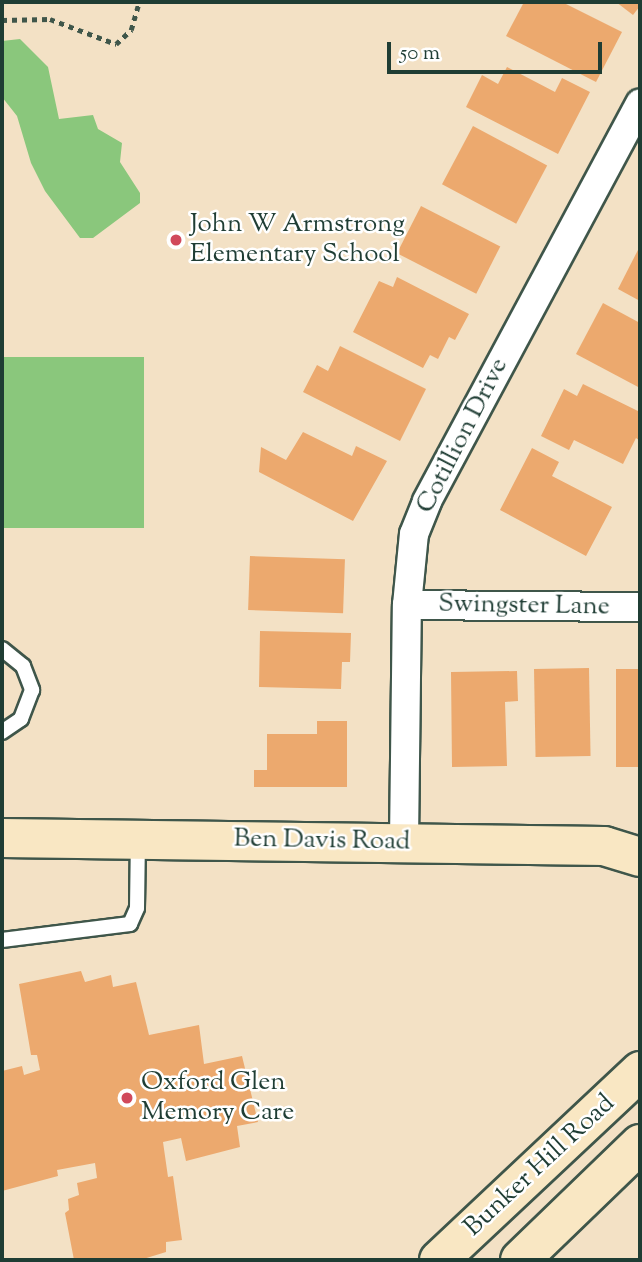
<!DOCTYPE html>
<style>
body{margin:0}
#map{position:relative;width:642px;height:1262px;overflow:hidden;background:#f3e1c5;font-family:"Sorts Mill Goudy",serif}
div>[style]{position:absolute}
.green>*{inset:0;background:#8ac77c;transform-origin:0 0}
.building>*{inset:0;background:#eca96e;transform-origin:0 0}
.path>*{height:4.5px;margin-top:-2.25px;transform-origin:0;background:repeating-linear-gradient(90deg,#3f564a 0 5px,transparent 0 10px)}
.roads{filter:drop-shadow(2px 0 #3f564a) drop-shadow(-2px 0 #3f564a) drop-shadow(0 2px #3f564a) drop-shadow(0 -2px #3f564a)}
.lane>*{height:14px;margin:-7px;padding:0 7px;transform-origin:7px;border-radius:7px;background:#fff}
.street>*{height:28px;margin:-14px;padding:0 14px;transform-origin:14px;border-radius:14px;background:#fff}
.secondary>*{height:38px;margin:-19px;padding:0 19px;transform-origin:19px;border-radius:19px;background:#f9e7c3}
.dots>*{width:19px;height:19px;translate:-50% -50%;box-sizing:border-box;border:4px solid #fff;border-radius:50%}
span{translate:-50% -50%;white-space:nowrap;text-align:center;line-height:1.15;-webkit-text-stroke:5px #fff;paint-order:stroke}
.poi-label{font-size:26px;color:#1f3d34}
.left{translate:0 -50%;text-align:left}
.street-label{font-size:26px;color:#1f3d34}
.frame{position:absolute;inset:0;border:4px solid #1f3d34;pointer-events:none}
.scale{position:absolute;left:387px;top:42px;width:215px;height:32px;box-sizing:border-box;border:4px solid #1f3d34;border-top:0;padding-left:9px;font-size:21px;line-height:24px;white-space:nowrap;color:#1f3d34;-webkit-text-stroke:5px #fff;paint-order:stroke}
</style>
<div id="map">
<div class="green">
<i style="clip-path:polygon(20px 39px,48px 67px,59px 119px,93px 115px,98px 129px,122px 143px,120px 162px,140px 193px,140px 203px,93px 238px,80px 238px,45px 191px,31px 163px,17px 116px,2px 97px,2px 41px)"></i>
<i style="left:2px;top:357px;width:142px;height:171px"></i>
</div>
<div class="building">
<i style="clip-path:polygon(524px 2px,562px 2px,622px 32px,596px 82px,506px 36px)"></i>
<i style="clip-path:polygon(616px 2px,640px 2px,640px 6px,633px 15px)"></i>
<i style="clip-path:polygon(507px 67px,555px 92px,562px 78px,590px 92px,558px 154px,466px 107px,482px 75px,498px 84px)"></i>
<i style="left:473px;top:126px;width:84px;height:66px;rotate:28deg"></i>
<i style="left:421px;top:206px;width:89px;height:53px;rotate:27deg"></i>
<i style="clip-path:polygon(640px 246px,640px 301px,618px 289px)"></i>
<i style="clip-path:polygon(397px 277px,469px 314px,455px 340px,449px 337px,438px 359px,430px 355px,423px 368px,353px 332px,379px 281px,393px 287px)"></i>
<i style="clip-path:polygon(603px 303px,640px 323px,640px 388px,576px 354px)"></i>
<i style="clip-path:polygon(340px 346px,426px 389px,400px 441px,303px 392px,317px 365px,328px 371px)"></i>
<i style="clip-path:polygon(583px 384px,640px 412px,640px 441px,636px 438px,623px 464px,574px 440px,569px 450px,541px 436px,564px 389px,577px 396px)"></i>
<i style="clip-path:polygon(303px 432px,352px 456px,356px 446px,387px 461px,353px 521px,259px 472px,261px 447px,286px 460px)"></i>
<i style="clip-path:polygon(532px 448px,559px 462px,552px 476px,612px 507px,586px 556px,500px 510px)"></i>
<i style="left:250px;top:556px;width:95px;height:54px;rotate:2deg"></i>
<i style="clip-path:polygon(260px 631px,351px 633px,350px 662px,342px 662px,341px 689px,259px 687px)"></i>
<i style="left:589px;top:668px;width:88px;height:55px;rotate:89deg"></i>
<i style="left:616px;top:669px;width:24px;height:98px"></i>
<i style="clip-path:polygon(517px 671px,518px 701px,505px 702px,507px 766px,452px 767px,451px 672px)"></i>
<i style="clip-path:polygon(317px 721px,347px 721px,347px 787px,254px 787px,254px 770px,267px 770px,267px 734px,317px 734px)"></i>
<i style="clip-path:polygon(81px 971px,85px 982px,111px 975px,113px 987px,136px 982px,149px 1035px,199px 1025px,204px 1064px,242px 1056px,258px 1122px,237px 1126px,240px 1147px,186px 1161px,181px 1138px,163px 1142px,168px 1177px,173px 1176px,182px 1240px,166px 1242px,166px 1252px,140px 1260px,74px 1260px,65px 1213px,69px 1210px,68px 1199px,79px 1195px,77px 1183px,97px 1178px,95px 1163px,57px 1170px,58px 1176px,2px 1191px,2px 1071px,22px 1066px,24px 1075px,40px 1070px,37px 1055px,31px 1055px,19px 984px)"></i>
</div>
<div class="path">
<i style="left:2px;top:20px;width:48px;rotate:-1.2deg"></i>
<i style="left:50px;top:19px;width:71px;rotate:20.7deg"></i>
<i style="left:116px;top:44px;width:21px;rotate:-43deg"></i>
<i style="left:131px;top:30px;width:29px;rotate:-74deg"></i>
</div>
<div class="roads">
<div class="lane">
<i style="left:2px;top:649px;width:27px;rotate:39deg"></i>
<i style="left:23px;top:666px;width:26px;rotate:69deg"></i>
<i style="left:32px;top:690px;width:31px;rotate:111deg"></i>
<i style="left:21px;top:719px;width:23px;rotate:146deg"></i>
<i style="left:2px;top:940px;width:129px;rotate:-7.1deg"></i>
<i style="left:130px;top:924px;width:17px;rotate:-66deg"></i>
<i style="left:137px;top:908px;width:68px;rotate:-89.2deg"></i>
</div>
<div class="street">
<i style="left:407px;top:605px;width:233px;rotate:0.5deg"></i>
<i style="left:404px;top:841px;width:236px;rotate:-89.3deg"></i>
<i style="left:407px;top:605px;width:71px;rotate:-84.4deg"></i>
<i style="left:414px;top:534px;width:35px;rotate:-68deg"></i>
<i style="left:427px;top:501px;width:451px;rotate:-61.8deg"></i>
</div>
<div class="secondary">
<i style="left:2px;top:838px;width:602px;rotate:0.76deg"></i>
<i style="left:604px;top:846px;width:38px;rotate:17deg"></i>
<i style="left:439px;top:1260px;width:276px;rotate:-43.2deg"></i>
<i style="left:520px;top:1260px;width:167px;rotate:-44deg"></i>
</div>
</div>
<div class="dots">
<i style="left:176px;top:240px;background:#d1495b"></i>
<i style="left:127px;top:1098px;background:#d1495b"></i>
</div>
<div class="poi-label">
<span class="left" style="left:190px;top:240px">John W Armstrong<br>Elementary School</span>
<span class="left" style="left:141px;top:1098px">Oxford Glen<br>Memory Care</span>
</div>
<div class="street-label">
<span style="left:463px;top:436px;rotate:-63deg">Cotillion Drive</span>
<span style="left:524px;top:606px;rotate:1deg">Swingster Lane</span>
<span style="left:322px;top:841px;rotate:1deg">Ben Davis Road</span>
<span style="left:540px;top:1166px;rotate:-43deg">Bunker Hill Road</span>
</div>
<div class="frame"></div>
<div class="scale">50 m</div>
</div>
